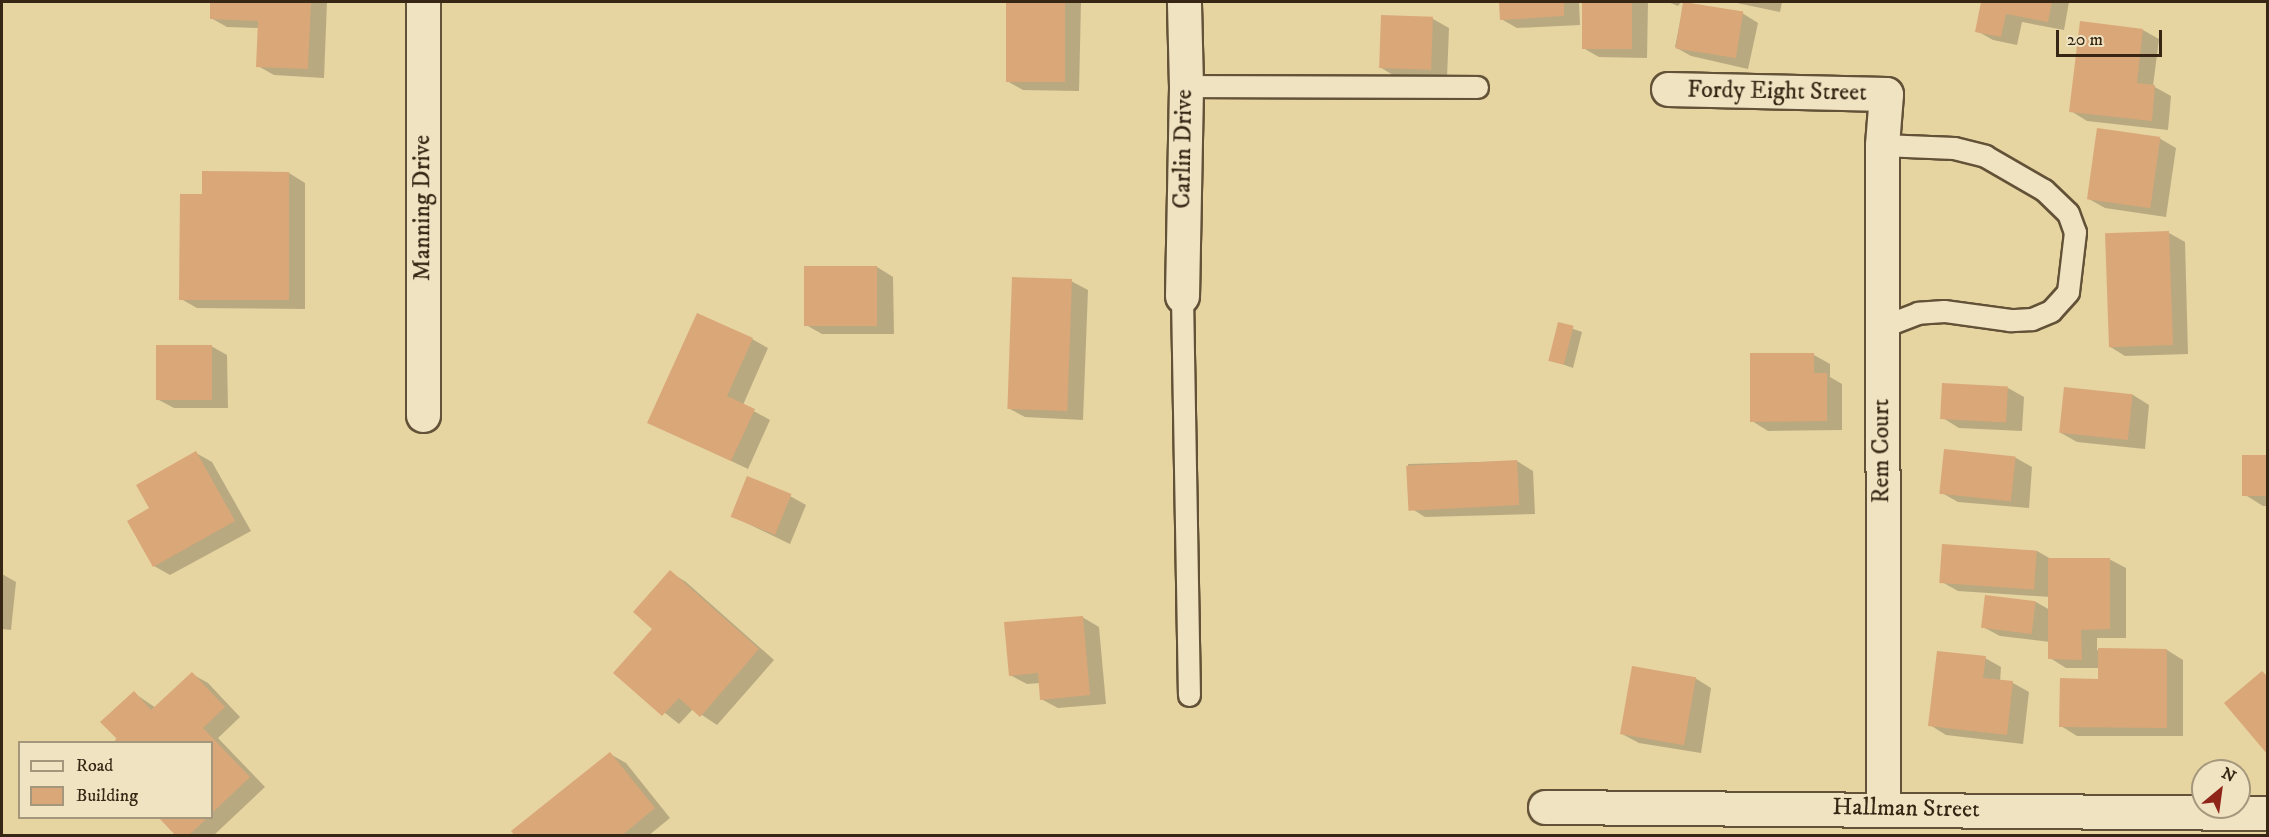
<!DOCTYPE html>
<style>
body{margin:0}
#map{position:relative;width:2269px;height:837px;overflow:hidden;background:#e6d4a1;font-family:"IM FELL DW Pica",serif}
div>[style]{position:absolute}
.shadow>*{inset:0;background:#0003}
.building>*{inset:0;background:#daa779;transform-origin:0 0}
.roads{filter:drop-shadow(2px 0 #635237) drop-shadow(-2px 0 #635237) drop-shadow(0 2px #635237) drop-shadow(0 -2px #635237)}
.service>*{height:21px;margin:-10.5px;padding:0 10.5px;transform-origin:10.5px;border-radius:10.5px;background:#efe3c2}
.minor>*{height:33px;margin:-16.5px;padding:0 16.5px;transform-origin:16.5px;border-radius:16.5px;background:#efe3c2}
span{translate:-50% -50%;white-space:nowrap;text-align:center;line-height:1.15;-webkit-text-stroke:4.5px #efe3c2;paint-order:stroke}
.street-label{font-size:24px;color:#372614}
.frame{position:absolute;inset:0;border:3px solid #372614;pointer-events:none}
.legend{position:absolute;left:18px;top:741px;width:195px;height:78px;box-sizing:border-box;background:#efe3c2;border:2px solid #a5977c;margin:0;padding:8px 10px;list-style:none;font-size:18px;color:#372614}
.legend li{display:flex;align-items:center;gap:12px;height:30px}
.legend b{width:30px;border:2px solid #a5977c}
.north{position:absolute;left:2191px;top:759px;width:60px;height:60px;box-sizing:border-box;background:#efe3c2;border:2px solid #a5977c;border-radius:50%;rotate:29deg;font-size:16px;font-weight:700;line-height:24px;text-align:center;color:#372614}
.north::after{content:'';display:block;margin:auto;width:21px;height:27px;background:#8f2418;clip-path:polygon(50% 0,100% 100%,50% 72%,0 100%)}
.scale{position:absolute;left:2056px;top:30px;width:106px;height:27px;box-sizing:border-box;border:3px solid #372614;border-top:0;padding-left:8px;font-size:18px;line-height:21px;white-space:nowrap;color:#372614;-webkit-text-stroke:4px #efe3c2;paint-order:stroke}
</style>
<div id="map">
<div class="shadow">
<i style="clip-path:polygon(212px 2px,327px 2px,324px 78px,274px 75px,258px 66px,259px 28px,227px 27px,211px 18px)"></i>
<i style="clip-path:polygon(1008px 2px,1081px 2px,1079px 91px,1023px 90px,1007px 81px)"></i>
<i style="clip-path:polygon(1500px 2px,1579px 2px,1580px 25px,1517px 28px,1501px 19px)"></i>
<i style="clip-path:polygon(1584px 2px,1648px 2px,1647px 58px,1599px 57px,1583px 48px)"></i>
<i style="clip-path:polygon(1668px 2px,1681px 2px,1678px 6px)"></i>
<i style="clip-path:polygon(1684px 2px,1742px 13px,1758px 23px,1748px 69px,1691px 56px,1675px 47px)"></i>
<i style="clip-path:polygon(1732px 2px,1782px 2px,1780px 12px)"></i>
<i style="clip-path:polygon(1983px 2px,2069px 2px,2064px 30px,2022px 22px,2017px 45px,1993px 40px,1977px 31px)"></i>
<i style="clip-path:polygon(1382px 17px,1433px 19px,1449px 28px,1447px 78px,1396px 77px,1380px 67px)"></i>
<i style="clip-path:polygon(2143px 30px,2159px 39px,2153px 86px,2171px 96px,2168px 130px,2087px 121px,2071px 111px)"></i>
<i style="clip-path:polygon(2159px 138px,2176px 148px,2166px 217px,2105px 208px,2089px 199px)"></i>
<i style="clip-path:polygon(204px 173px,289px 173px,305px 183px,305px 309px,197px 308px,181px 299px,204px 196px)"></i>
<i style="clip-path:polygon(2169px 233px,2185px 242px,2188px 354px,2125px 356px,2109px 346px)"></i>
<i style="clip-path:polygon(877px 267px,893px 277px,894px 334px,822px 334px,806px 325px)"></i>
<i style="clip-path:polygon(1071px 281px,1088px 290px,1083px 420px,1025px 417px,1008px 408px)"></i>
<i style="clip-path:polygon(1559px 324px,1582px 332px,1573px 368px,1551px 360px)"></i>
<i style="clip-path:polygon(752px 339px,768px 348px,743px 405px,770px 420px,748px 469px,649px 422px)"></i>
<i style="clip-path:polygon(211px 346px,227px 355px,228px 408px,174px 408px,157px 399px)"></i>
<i style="clip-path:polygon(1814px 355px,1830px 364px,1830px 377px,1842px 384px,1842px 430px,1768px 431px,1752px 421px)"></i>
<i style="clip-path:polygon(2008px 388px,2024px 397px,2022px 431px,1959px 428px,1943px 418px)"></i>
<i style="clip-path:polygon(2065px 388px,2133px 395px,2149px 405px,2145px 449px,2077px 442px,2061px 433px)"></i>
<i style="clip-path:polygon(1945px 451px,2016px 458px,2032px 467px,2029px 508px,1958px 502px,1942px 493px)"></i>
<i style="clip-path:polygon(196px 453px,212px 462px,251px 531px,170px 575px,154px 566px,151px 509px)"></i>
<i style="clip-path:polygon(2268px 456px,2268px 506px,2263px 506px,2247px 496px)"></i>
<i style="clip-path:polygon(1517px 461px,1533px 471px,1535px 514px,1425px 517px,1409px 507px,1408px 464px)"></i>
<i style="clip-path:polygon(790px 496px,806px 505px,790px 544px,732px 516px)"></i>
<i style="clip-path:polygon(1944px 546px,2037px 551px,2051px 559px,2109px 559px,2126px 568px,2126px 638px,2097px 638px,2097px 650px,2167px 650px,2183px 660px,2183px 736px,2077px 736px,2061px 726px,2100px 680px,2100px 668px,2066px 668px,2050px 658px,2050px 642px,2000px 636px,1983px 627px,1987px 597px,2036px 602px,2050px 610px,2050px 597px,1958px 591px,1942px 582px)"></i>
<i style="clip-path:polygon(670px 572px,686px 582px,774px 660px,717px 725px,693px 709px,679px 724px,615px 673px,654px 629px)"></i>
<i style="clip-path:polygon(2px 574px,16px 582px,11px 630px,2px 629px)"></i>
<i style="clip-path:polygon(1082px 617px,1099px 627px,1106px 704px,1058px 708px,1041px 699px,1040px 683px,1027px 684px,1010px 675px)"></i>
<i style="clip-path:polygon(1985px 658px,2001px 667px,2000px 682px,2013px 683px,2029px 692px,2023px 744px,1946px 735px,1930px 725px)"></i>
<i style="clip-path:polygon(192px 674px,208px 683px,240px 717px,218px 738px,265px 787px,213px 836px,178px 836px,161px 818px,212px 818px,212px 742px,115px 742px,134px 693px,156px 708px)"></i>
<i style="clip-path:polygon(1695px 678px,1711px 688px,1701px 753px,1639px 743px,1622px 734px)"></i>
<i style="clip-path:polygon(610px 754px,626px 763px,670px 818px,648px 836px,517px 836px)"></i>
</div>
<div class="building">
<i style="clip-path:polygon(210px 2px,311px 2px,308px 69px,256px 67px,258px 21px,210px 19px)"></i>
<i style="left:1006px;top:2px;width:59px;height:80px"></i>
<i style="clip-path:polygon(1499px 2px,1564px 2px,1564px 16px,1500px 20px)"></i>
<i style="left:1582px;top:2px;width:50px;height:47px"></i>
<i style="left:1683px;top:2px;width:61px;height:47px;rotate:9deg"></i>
<i style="clip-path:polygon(1981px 2px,2052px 2px,2048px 22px,2006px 14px,2001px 37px,1975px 32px)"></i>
<i style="left:1381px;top:15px;width:52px;height:53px;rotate:2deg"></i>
<i style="clip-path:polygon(2080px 21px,2143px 29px,2137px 83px,2155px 85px,2152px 121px,2069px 112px)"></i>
<i style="left:2097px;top:128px;width:64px;height:72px;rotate:8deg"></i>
<i style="clip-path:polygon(202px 171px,289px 172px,289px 300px,179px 300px,180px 194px,202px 194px)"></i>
<i style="left:2169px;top:231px;width:114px;height:64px;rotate:88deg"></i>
<i style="left:804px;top:266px;width:73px;height:60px"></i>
<i style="left:1012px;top:277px;width:60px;height:132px;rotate:2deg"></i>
<i style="clip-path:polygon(697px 313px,753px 338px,727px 396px,755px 409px,731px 461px,647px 423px)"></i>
<i style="left:1558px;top:322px;width:16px;height:40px;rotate:14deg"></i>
<i style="left:156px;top:345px;width:56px;height:55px"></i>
<i style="clip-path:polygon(1750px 353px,1814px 353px,1814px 373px,1827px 373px,1827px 421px,1750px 422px)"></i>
<i style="left:1942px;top:383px;width:66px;height:36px;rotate:3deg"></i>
<i style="left:2064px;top:387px;width:69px;height:46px;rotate:6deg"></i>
<i style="left:1944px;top:449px;width:72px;height:45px;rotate:6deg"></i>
<i style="clip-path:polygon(196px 451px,235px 521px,153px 567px,127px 521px,149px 508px,136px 485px)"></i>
<i style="left:2268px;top:455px;width:41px;height:26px;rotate:90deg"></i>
<i style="left:1517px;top:460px;width:45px;height:111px;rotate:87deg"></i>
<i style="left:747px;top:476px;width:48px;height:44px;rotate:22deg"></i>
<i style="left:1942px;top:544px;width:95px;height:39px;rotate:4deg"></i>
<i style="clip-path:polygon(2048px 558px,2110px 558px,2110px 629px,2081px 630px,2082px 660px,2048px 659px)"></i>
<i style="clip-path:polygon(670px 570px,759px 649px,700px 717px,679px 698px,662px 716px,613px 673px,652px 629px,633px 612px)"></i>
<i style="left:1985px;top:595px;width:51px;height:33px;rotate:7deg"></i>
<i style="clip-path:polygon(1083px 616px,1090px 695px,1040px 700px,1038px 673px,1009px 676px,1004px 622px)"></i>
<i style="clip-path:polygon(2098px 648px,2167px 649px,2167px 728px,2059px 727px,2060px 678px,2098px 679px)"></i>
<i style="clip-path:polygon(1937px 651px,1986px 656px,1983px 678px,2013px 681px,2007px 735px,1928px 726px)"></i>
<i style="left:1632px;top:666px;width:65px;height:69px;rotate:10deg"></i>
<i style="clip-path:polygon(2262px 671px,2268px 677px,2268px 755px,2224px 703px)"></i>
<i style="clip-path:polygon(192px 672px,225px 707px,203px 728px,250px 777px,212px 813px,212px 742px,113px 742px,117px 739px,100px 722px,134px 691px,151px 710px)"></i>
<i style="clip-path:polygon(610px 752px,655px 808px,621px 836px,515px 836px,511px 831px)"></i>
<i style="clip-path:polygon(159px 818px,207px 818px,188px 836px,176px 836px)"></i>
</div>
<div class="roads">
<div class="service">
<i style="left:1186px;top:86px;width:291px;rotate:0.2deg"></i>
<i style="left:1882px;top:145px;width:72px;rotate:2.4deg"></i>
<i style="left:1954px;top:148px;width:32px;rotate:14deg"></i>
<i style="left:1985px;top:156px;width:68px;rotate:30deg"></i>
<i style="left:2044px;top:190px;width:33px;rotate:44deg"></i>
<i style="left:2068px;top:213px;width:20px;rotate:70deg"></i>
<i style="left:2075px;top:232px;width:60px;rotate:96.7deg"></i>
<i style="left:2068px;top:292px;width:25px;rotate:132deg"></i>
<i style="left:2051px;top:311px;width:21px;rotate:157deg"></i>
<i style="left:2032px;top:319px;width:22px;rotate:177deg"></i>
<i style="left:2010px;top:320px;width:67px;rotate:-172.2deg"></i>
<i style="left:1944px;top:311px;width:26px;rotate:176deg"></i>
<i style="left:1918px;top:313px;width:39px;rotate:159deg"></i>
<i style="left:1182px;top:296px;width:399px;rotate:89deg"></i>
</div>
<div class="minor">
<i style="left:423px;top:2px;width:413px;rotate:90deg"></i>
<i style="left:1668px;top:89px;width:218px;rotate:1.3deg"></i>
<i style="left:1886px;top:94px;width:51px;rotate:94.5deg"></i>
<i style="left:1882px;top:145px;width:664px;rotate:89.91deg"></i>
<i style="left:1182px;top:296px;width:210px;rotate:-88.9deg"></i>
<i style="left:1186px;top:86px;width:84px;rotate:-91.4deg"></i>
<i style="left:1545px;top:807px;width:723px;rotate:0.48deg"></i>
</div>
</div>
<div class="street-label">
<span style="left:1777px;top:92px;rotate:1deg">Fordy Eight Street</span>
<span style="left:1184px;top:149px;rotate:-89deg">Carlin Drive</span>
<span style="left:423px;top:208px;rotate:-90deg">Manning Drive</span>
<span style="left:1882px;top:451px;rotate:-90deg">Rem Court</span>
<span style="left:1906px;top:809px;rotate:1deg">Hallman Street</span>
</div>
<div class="frame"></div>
<ul class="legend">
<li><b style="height:8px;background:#efe3c2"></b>Road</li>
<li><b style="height:16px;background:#daa779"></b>Building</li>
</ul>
<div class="north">N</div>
<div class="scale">20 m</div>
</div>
